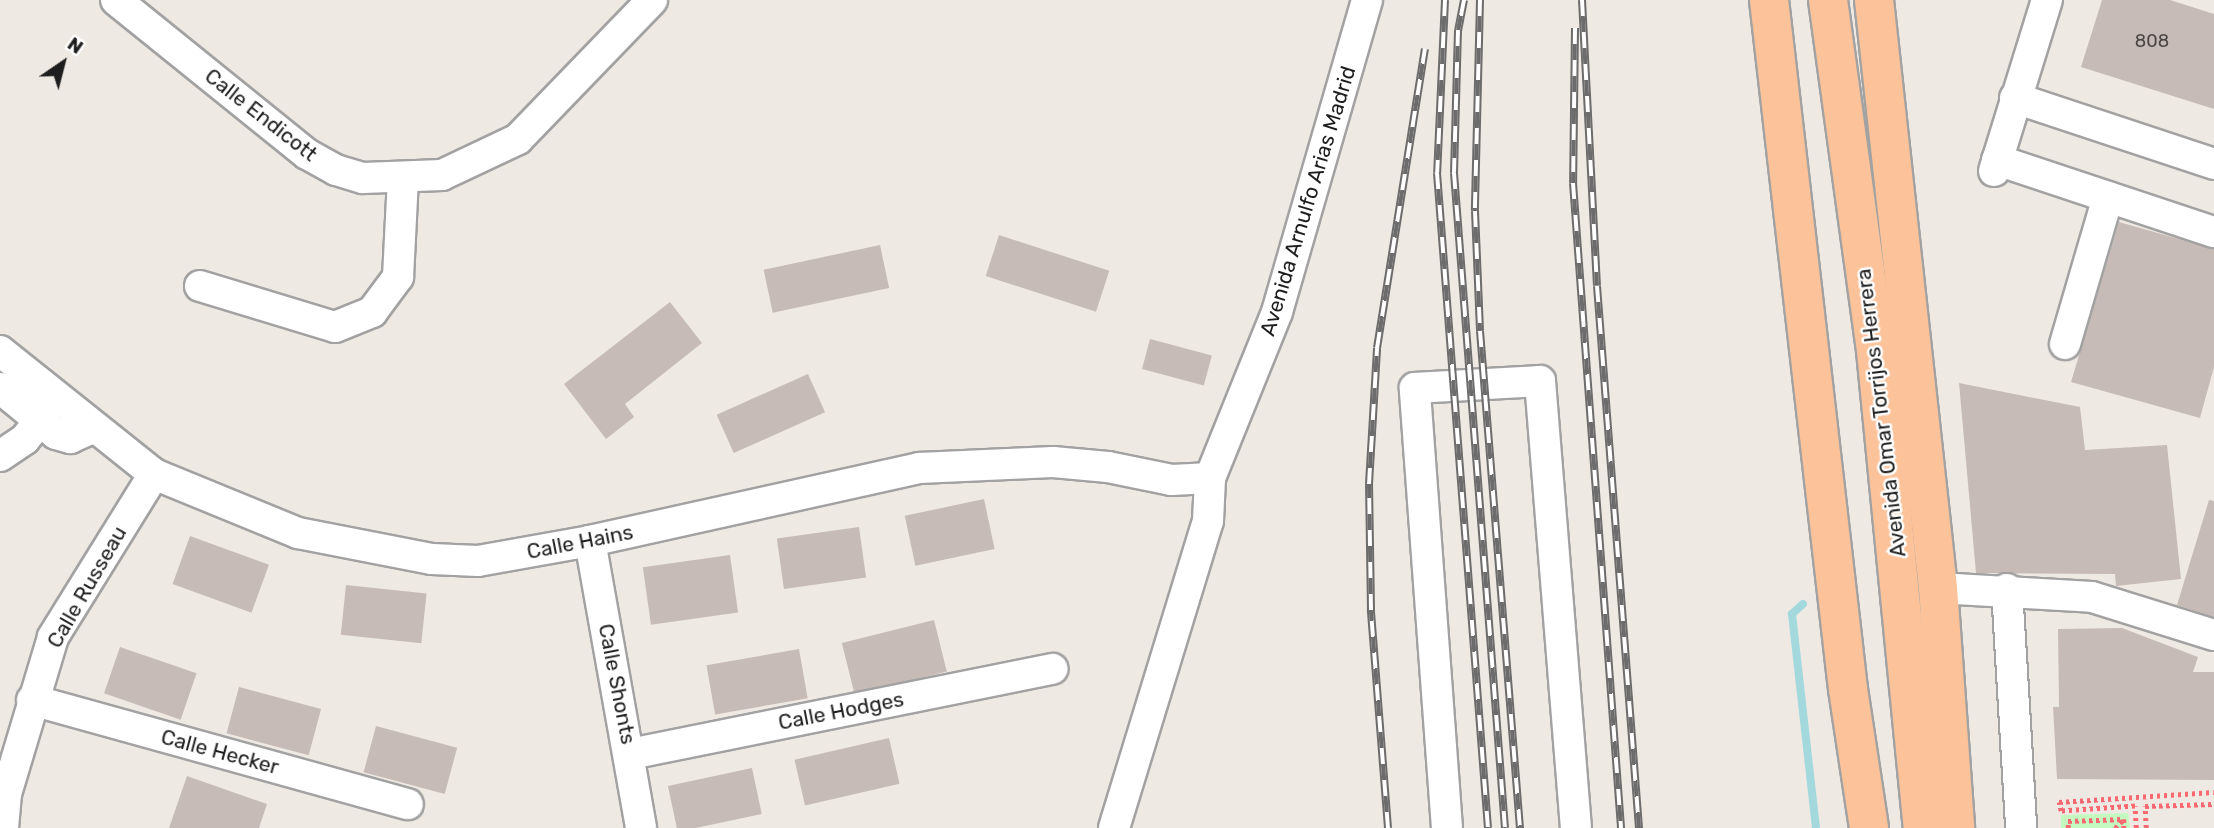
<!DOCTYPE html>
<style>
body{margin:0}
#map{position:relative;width:2214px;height:828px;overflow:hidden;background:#efe9e4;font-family:Rubik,sans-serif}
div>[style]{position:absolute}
.park>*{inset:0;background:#c4fac0}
.stream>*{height:8px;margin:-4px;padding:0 4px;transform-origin:4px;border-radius:4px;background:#a3d9dd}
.building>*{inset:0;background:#c7bbb7;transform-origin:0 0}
.path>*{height:4.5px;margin-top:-2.25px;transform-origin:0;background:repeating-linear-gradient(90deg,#fa6971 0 3.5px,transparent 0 7px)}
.roads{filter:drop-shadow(2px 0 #a2a2a2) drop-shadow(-2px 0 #a2a2a2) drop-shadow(0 2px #a2a2a2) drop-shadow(0 -2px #a2a2a2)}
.minor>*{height:30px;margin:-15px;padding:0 15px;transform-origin:15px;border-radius:15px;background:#fff}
.major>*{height:38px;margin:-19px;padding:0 19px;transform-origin:19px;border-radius:19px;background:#fcc39b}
.rail>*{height:8px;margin-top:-4px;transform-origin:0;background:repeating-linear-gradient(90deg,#fff 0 16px,#6c6c6c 0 32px);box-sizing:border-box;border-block:2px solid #6c6c6c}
span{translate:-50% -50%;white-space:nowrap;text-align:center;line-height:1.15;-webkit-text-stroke:5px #fff;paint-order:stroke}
.number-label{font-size:18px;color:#484544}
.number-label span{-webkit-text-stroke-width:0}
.street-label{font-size:21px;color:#1e1e1e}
.north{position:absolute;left:28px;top:28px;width:70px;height:70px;-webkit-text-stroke:5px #fff;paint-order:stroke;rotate:35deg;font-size:19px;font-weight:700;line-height:28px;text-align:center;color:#1e1e1e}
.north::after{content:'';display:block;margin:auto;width:24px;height:32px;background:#1e1e1e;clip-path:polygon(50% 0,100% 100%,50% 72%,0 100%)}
</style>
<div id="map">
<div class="park">
<i style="clip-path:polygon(2128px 813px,2130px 828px,2061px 828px,2061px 815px)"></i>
</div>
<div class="stream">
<i style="left:1803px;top:604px;width:15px;rotate:138deg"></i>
<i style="left:1792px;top:614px;width:215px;rotate:83.6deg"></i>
</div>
<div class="building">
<i style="clip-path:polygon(2102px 0,2170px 0,2214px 14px,2214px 109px,2081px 67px)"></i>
<i style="clip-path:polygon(2119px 222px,2214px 249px,2214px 367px,2200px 418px,2071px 382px)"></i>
<i style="left:999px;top:235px;width:116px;height:43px;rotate:18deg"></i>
<i style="left:880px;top:245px;width:44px;height:119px;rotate:78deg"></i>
<i style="clip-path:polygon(670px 302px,702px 343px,625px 404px,634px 417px,606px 439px,564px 384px)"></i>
<i style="left:1150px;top:339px;width:64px;height:31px;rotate:15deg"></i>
<i style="left:808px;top:374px;width:42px;height:100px;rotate:66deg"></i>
<i style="clip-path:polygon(1959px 383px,2080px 407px,2085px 450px,2167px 445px,2181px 579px,2116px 586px,2115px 574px,1976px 573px)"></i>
<i style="left:984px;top:499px;width:51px;height:81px;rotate:78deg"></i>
<i style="clip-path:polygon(2209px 500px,2214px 501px,2214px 617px,2177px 605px)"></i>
<i style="left:859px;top:527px;width:51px;height:83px;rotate:82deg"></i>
<i style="left:190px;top:536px;width:84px;height:51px;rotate:20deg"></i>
<i style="left:730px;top:555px;width:58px;height:88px;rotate:82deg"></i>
<i style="left:346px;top:585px;width:81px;height:50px;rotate:6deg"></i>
<i style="left:934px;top:620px;width:53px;height:95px;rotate:76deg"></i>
<i style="clip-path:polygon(2122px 628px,2198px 657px,2193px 672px,2214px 672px,2214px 780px,2057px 779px,2053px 707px,2059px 707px,2058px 629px)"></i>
<i style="left:120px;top:647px;width:81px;height:49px;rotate:19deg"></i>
<i style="left:799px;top:649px;width:50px;height:94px;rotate:80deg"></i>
<i style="left:239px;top:687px;width:85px;height:48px;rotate:15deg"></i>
<i style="left:376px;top:726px;width:84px;height:48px;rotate:15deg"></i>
<i style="left:889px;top:738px;width:47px;height:97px;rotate:77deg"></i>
<i style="left:752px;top:768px;width:47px;height:86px;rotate:78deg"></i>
<i style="clip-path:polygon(187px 776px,267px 804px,259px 828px,169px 828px)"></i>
</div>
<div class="path">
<i style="left:2068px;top:828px;width:7px;rotate:-90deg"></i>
<i style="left:2068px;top:821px;width:56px;rotate:-2deg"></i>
<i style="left:2124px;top:819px;width:9px;rotate:90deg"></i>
<i style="left:2115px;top:828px;width:11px;rotate:-45deg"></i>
<i style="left:2136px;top:828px;width:22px;rotate:-93deg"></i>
<i style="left:2135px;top:806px;width:74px;rotate:176.1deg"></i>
<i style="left:2061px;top:811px;width:9px;rotate:-103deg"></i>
<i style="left:2059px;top:802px;width:155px;rotate:-3.7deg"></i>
<i style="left:2146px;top:828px;width:22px;rotate:-93deg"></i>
<i style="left:2145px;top:806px;width:69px;rotate:-1.7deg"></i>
</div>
<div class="roads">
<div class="minor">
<i style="left:116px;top:0;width:245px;rotate:38.9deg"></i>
<i style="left:307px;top:154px;width:33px;rotate:29deg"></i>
<i style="left:336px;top:170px;width:28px;rotate:17deg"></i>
<i style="left:363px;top:178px;width:79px;rotate:-2.2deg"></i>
<i style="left:442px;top:175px;width:84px;rotate:-25.3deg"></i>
<i style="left:518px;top:139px;width:193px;rotate:-46deg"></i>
<i style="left:2015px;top:98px;width:210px;rotate:18.3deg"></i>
<i style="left:1997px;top:160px;width:229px;rotate:18.4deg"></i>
<i style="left:1994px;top:171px;width:179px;rotate:-72.8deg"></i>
<i style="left:200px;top:286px;width:141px;rotate:16.9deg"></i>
<i style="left:335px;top:327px;width:40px;rotate:-22deg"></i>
<i style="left:372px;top:312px;width:44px;rotate:-53.4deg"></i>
<i style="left:398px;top:277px;width:100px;rotate:-87.1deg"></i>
<i style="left:2065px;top:344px;width:153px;rotate:-73.7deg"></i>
<i style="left:0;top:351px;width:197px;rotate:38.6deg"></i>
<i style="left:154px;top:474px;width:156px;rotate:22.3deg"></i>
<i style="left:298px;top:533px;width:136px;rotate:11deg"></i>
<i style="left:432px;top:559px;width:46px;rotate:2.5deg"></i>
<i style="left:478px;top:561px;width:114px;rotate:-10.1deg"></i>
<i style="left:590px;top:541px;width:337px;rotate:-12.5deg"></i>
<i style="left:919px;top:468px;width:134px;rotate:-2.6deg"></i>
<i style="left:1053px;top:462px;width:55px;rotate:5.2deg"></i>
<i style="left:1108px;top:467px;width:65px;rotate:11.5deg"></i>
<i style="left:1172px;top:480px;width:38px;rotate:-3deg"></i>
<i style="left:0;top:388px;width:72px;rotate:39.4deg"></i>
<i style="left:56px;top:434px;width:15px;rotate:16deg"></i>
<i style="left:70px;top:438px;width:24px;rotate:-24deg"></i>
<i style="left:0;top:456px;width:30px;rotate:-34deg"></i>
<i style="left:25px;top:439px;width:22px;rotate:-51deg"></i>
<i style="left:590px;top:541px;width:291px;rotate:79.9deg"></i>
<i style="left:1938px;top:588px;width:154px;rotate:3.3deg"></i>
<i style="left:2092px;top:597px;width:128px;rotate:17.3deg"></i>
<i style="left:2007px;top:589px;width:239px;rotate:86.6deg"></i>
<i style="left:32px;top:700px;width:390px;rotate:15.5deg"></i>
<i style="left:630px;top:754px;width:431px;rotate:-11.4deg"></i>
<i style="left:3px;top:828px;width:34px;rotate:-85deg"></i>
<i style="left:6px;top:794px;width:164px;rotate:-73.3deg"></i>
<i style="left:53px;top:637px;width:192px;rotate:-58.2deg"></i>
<i style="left:1114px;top:828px;width:321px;rotate:-73deg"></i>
<i style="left:1208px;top:521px;width:43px;rotate:-87.3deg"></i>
<i style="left:1210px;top:478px;width:179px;rotate:-68deg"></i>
<i style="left:1277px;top:312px;width:325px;rotate:-73.9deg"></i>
<i style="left:1447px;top:828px;width:441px;rotate:-94.2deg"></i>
<i style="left:1415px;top:388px;width:125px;rotate:-3.2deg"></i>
<i style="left:1540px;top:381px;width:448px;rotate:85.4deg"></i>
</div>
<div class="major">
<i style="left:1769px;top:0;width:694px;rotate:83.46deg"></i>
<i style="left:1848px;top:689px;width:141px;rotate:81.4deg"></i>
<i style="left:1828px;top:0;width:354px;rotate:82.2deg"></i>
<i style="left:1876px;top:351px;width:479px;rotate:84.4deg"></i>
<i style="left:1874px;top:0;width:591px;rotate:83.79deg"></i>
<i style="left:1938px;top:588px;width:241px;rotate:85.9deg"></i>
</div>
</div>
<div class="rail">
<i style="left:1445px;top:0;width:173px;rotate:92.6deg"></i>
<i style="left:1437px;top:173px;width:657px;rotate:85.55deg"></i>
<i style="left:1464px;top:0;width:31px;rotate:101deg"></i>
<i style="left:1458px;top:30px;width:143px;rotate:91.6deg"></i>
<i style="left:1454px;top:173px;width:657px;rotate:85.55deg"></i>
<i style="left:1480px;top:0;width:211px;rotate:91.4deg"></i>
<i style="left:1475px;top:211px;width:120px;rotate:87.6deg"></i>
<i style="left:1480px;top:331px;width:499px;rotate:85.4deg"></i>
<i style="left:1582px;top:0;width:286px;rotate:87deg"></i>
<i style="left:1597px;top:286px;width:544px;rotate:85.57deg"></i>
<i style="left:1575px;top:28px;width:155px;rotate:90.7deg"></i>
<i style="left:1573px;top:183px;width:647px;rotate:85.74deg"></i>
<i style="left:1388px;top:828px;width:219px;rotate:-94.5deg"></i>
<i style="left:1371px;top:610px;width:126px;rotate:-90.9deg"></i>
<i style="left:1369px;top:484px;width:136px;rotate:-86.6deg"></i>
<i style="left:1377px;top:348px;width:303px;rotate:-80.9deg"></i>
</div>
<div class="number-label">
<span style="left:2152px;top:41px">808</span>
</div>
<div class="street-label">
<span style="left:261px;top:115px;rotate:38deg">Calle Endicott</span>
<span style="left:1308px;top:201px;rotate:-73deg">Avenida Arnulfo Arias Madrid</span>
<span style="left:1881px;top:413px;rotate:-97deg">Avenida Omar Torrijos Herrera</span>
<span style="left:580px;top:542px;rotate:-11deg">Calle Hains</span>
<span style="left:87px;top:587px;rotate:-60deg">Calle Russeau</span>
<span style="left:617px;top:684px;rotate:79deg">Calle Shonts</span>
<span style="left:841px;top:711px;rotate:-11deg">Calle Hodges</span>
<span style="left:220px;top:752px;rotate:15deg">Calle Hecker</span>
</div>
<div class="north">N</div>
</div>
